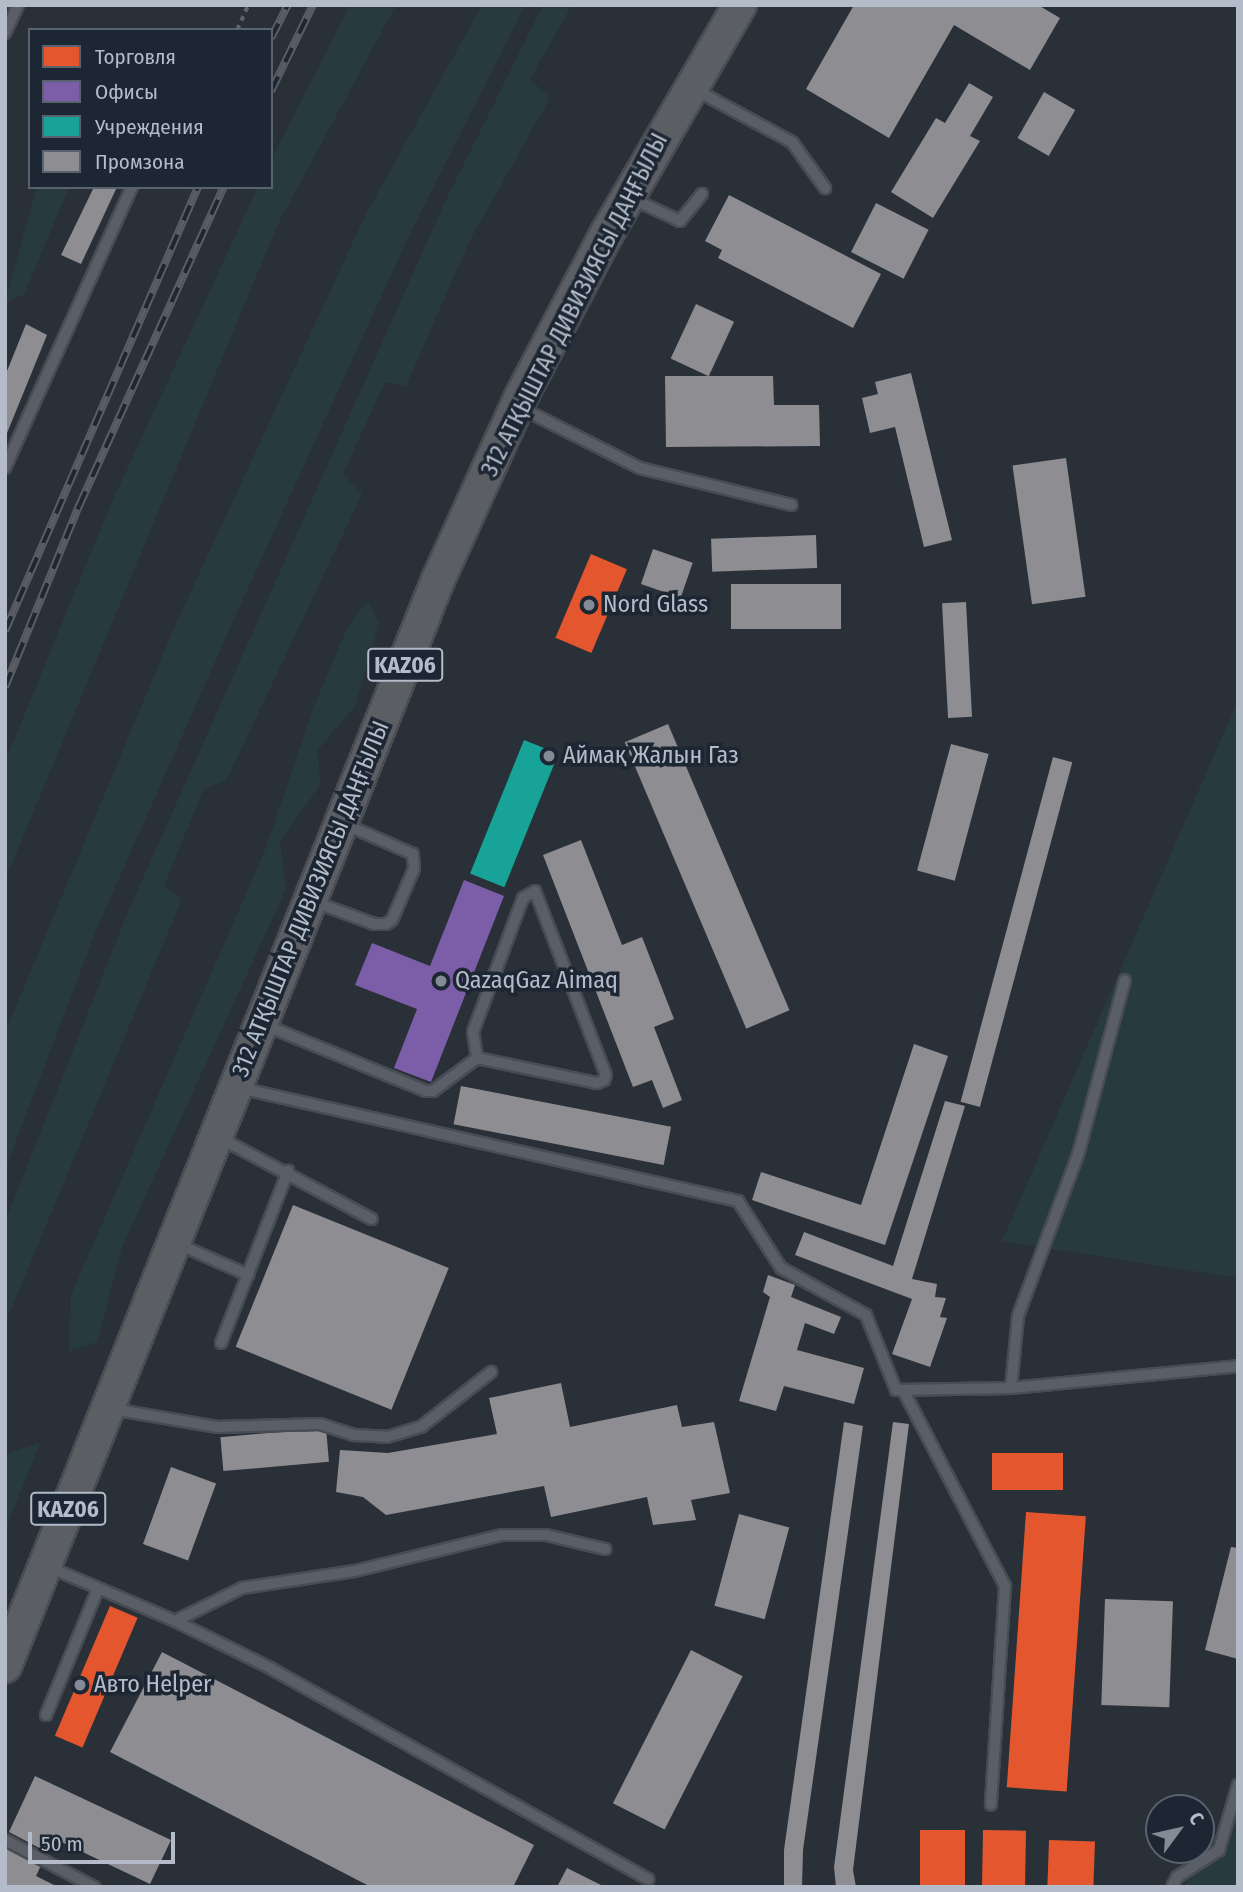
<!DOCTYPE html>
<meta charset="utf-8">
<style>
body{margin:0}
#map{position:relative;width:1243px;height:1892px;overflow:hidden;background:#2a3038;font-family:"Fira Sans Condensed",sans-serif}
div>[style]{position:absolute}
.green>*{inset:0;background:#273a3e}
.shops>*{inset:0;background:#e4572e;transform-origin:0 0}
.offices>*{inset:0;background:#7b5ea7}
.public>*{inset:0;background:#17a398;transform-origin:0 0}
.industry>*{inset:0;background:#8d8d92;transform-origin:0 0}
.path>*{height:3.5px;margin-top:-1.75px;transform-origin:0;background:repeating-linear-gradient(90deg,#5d636a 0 5px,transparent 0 10px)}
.roads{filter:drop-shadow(2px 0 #484c53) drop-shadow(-2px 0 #484c53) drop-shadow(0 2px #484c53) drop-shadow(0 -2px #484c53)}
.service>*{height:10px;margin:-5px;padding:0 5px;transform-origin:5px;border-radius:5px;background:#5a5e66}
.trunk>*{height:32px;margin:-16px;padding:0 16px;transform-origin:16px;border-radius:16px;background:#5b5f64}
.rail>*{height:8px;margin-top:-4px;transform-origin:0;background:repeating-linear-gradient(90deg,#1d2633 0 16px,#595d64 0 32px);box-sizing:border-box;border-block:2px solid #595d64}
.dots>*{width:19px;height:19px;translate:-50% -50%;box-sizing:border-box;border:4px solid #1d2633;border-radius:50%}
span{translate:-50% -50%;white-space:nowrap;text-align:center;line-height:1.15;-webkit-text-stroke:7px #1d2633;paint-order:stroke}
.shield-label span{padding:2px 5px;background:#1d2633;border:2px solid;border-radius:5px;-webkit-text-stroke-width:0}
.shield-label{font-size:23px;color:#b4bcc9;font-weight:700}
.street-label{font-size:24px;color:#b4bcc9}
.poi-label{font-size:24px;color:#b4bcc9}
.left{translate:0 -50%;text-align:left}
.frame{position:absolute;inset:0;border:7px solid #b4bcc9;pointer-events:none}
.legend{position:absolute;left:28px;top:28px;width:245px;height:161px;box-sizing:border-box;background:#1d2633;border:2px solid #59626f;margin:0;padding:9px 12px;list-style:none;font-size:21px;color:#b4bcc9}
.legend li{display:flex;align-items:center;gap:14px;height:35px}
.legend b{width:35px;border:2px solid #59626f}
.north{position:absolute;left:1145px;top:1794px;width:70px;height:70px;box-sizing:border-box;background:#1d2633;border:2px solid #59626f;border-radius:50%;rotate:57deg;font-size:19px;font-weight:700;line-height:28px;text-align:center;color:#b4bcc9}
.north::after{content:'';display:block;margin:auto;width:24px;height:32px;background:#848b96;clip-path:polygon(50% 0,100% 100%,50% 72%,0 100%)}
.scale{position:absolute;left:28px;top:1832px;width:147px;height:32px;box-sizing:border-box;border:4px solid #b4bcc9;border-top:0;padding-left:9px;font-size:21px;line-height:24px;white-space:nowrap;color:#b4bcc9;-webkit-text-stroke:5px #1d2633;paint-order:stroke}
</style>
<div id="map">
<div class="green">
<i style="clip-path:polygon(350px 5px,396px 5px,278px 224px,5px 880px,5px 762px,111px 504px,258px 187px,271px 187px,271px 160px)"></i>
<i style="clip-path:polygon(482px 5px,525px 5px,407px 240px,234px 619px,97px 928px,5px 1170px,5px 1033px,9px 1023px,174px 628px,365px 216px)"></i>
<i style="clip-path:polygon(543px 5px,572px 5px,530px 79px,550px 98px,470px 240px,406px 386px,385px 382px,343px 474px,362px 494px,226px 781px,204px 788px,164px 886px,182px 899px,5px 1324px,5px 1222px,127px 914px,444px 204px)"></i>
<i style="clip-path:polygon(37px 187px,69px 187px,24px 295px,5px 302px)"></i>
<i style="clip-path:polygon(368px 601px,379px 624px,355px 706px,318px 750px,320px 785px,280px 841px,286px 889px,122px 1247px,97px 1342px,69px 1351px,71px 1295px,265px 850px,315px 704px,348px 626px)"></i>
<i style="clip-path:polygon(1238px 700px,1238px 1278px,1002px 1241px)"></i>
<i style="clip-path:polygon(40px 1443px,11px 1516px,5px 1531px,5px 1462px,9px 1453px)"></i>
<i style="clip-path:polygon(1238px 1817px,1238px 1887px,1185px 1887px,1197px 1850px)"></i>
</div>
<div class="shops">
<i style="left:591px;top:554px;width:39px;height:91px;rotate:23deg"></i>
<i style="left:992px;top:1453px;width:71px;height:37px"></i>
<i style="left:1026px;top:1512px;width:60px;height:276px;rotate:4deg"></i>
<i style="left:110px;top:1606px;width:30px;height:141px;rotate:23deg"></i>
<i style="left:920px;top:1830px;width:45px;height:57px"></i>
<i style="left:983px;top:1830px;width:43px;height:57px;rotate:1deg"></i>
<i style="left:1049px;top:1840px;width:46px;height:47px;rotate:2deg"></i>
</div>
<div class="offices">
<i style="clip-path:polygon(464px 880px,504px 896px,431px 1082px,394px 1068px,417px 1009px,355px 985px,372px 943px,430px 966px)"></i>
</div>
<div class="public">
<i style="left:524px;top:740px;width:37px;height:144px;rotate:22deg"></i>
</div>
<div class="industry">
<i style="clip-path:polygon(854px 5px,1038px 5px,1060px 18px,1030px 70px,954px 25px,889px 138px,806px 89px)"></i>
<i style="clip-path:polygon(969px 83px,993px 97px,970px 136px,980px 141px,933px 218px,891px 192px,936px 118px,945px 123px)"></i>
<i style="left:1044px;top:92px;width:36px;height:53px;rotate:30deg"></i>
<i style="clip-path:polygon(94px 187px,117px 187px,81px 264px,61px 255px)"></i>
<i style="clip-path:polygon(729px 195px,881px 274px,853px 328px,718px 258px,722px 250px,705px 241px)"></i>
<i style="left:876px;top:203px;width:59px;height:55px;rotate:27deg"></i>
<i style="left:696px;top:304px;width:42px;height:60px;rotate:25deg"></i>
<i style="clip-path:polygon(26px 324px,47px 335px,5px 438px,5px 376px)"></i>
<i style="clip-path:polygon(911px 373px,952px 540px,924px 547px,895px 427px,870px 433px,862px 398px,878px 394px,875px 382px)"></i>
<i style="clip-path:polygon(665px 376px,773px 376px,774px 405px,819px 405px,820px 446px,666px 447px)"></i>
<i style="left:1066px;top:458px;width:140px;height:54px;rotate:82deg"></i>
<i style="left:816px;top:535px;width:33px;height:105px;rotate:88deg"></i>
<i style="left:653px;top:549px;width:42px;height:37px;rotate:19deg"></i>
<i style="left:841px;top:584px;width:45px;height:110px;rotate:90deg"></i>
<i style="left:966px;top:602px;width:115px;height:24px;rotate:87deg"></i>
<i style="left:668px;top:724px;width:311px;height:47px;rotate:67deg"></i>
<i style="left:951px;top:744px;width:39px;height:131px;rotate:15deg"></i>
<i style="left:1053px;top:757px;width:20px;height:357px;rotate:15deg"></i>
<i style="clip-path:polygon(581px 840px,622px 945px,642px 937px,674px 1019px,654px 1027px,682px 1100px,663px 1108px,652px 1080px,633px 1087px,543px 855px)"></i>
<i style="clip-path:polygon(914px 1044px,948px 1056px,885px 1245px,752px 1200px,761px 1172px,861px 1205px)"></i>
<i style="left:461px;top:1086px;width:214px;height:39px;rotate:11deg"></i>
<i style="clip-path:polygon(945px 1101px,965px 1106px,912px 1279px,937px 1284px,935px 1297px,946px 1298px,940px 1317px,947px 1318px,930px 1367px,892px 1354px,912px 1299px,795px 1255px,804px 1232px,893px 1266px)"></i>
<i style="left:293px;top:1205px;width:168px;height:153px;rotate:22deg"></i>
<i style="clip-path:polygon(768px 1275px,795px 1285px,791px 1297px,841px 1317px,834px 1334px,805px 1323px,797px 1350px,864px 1368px,854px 1404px,784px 1386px,776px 1411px,739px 1401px,770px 1297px,763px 1292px)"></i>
<i style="clip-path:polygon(561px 1383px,570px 1427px,677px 1405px,682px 1427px,714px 1422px,730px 1493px,691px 1500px,696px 1520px,653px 1525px,647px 1497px,551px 1517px,544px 1486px,386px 1515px,363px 1497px,336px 1492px,340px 1450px,388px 1453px,497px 1434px,489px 1398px)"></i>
<i style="clip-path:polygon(844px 1422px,863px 1426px,803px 1850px,802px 1887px,784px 1887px,784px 1850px)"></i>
<i style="clip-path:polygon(893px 1422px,909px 1424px,853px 1870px,856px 1887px,836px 1887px,834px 1867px)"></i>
<i style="left:326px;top:1428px;width:34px;height:106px;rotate:85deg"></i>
<i style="left:171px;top:1467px;width:48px;height:82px;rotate:20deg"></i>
<i style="left:739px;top:1514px;width:52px;height:95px;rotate:15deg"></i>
<i style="clip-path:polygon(1231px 1547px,1238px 1548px,1238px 1659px,1205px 1650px)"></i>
<i style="left:1105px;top:1599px;width:68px;height:106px;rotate:2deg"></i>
<i style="left:691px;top:1650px;width:58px;height:172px;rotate:27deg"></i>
<i style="clip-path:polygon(162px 1652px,534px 1845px,513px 1887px,371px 1887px,110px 1752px)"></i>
<i style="clip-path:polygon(35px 1776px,171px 1840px,150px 1884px,53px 1838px,47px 1852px,9px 1832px)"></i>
<i style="clip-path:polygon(5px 1844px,42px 1863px,36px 1876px,58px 1887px,5px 1887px)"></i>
<i style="clip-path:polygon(567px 1868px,605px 1887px,557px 1887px)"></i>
</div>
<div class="path">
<i style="left:237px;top:30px;width:27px;rotate:-66deg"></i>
</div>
<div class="roads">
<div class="service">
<i style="left:5px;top:33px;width:31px;rotate:-65deg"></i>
<i style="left:694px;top:89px;width:111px;rotate:28.4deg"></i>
<i style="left:792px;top:142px;width:57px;rotate:54.3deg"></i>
<i style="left:631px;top:198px;width:54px;rotate:25.1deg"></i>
<i style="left:680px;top:221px;width:35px;rotate:-51deg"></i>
<i style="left:521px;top:408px;width:133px;rotate:26.8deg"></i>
<i style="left:640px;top:468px;width:156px;rotate:13.7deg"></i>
<i style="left:5px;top:468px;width:308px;rotate:-65.7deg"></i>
<i style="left:315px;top:902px;width:63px;rotate:20.4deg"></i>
<i style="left:374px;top:924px;width:12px"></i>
<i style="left:386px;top:924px;width:7px;rotate:-34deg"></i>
<i style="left:392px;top:920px;width:56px;rotate:-66.7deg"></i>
<i style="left:414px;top:869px;width:15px;rotate:-94deg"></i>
<i style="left:413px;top:854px;width:72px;rotate:-156.3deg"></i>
<i style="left:265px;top:1025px;width:174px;rotate:22.3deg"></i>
<i style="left:426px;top:1091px;width:7px"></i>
<i style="left:433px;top:1091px;width:55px;rotate:-36.9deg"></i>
<i style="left:477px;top:1058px;width:123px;rotate:11.8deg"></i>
<i style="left:597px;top:1083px;width:8px;rotate:-23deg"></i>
<i style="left:604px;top:1080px;width:5px;rotate:-68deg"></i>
<i style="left:606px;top:1075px;width:197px;rotate:-111.1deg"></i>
<i style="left:535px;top:891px;width:14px;rotate:150deg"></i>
<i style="left:523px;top:898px;width:143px;rotate:110.5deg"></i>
<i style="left:473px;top:1032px;width:26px;rotate:81deg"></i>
<i style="left:240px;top:1088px;width:511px;rotate:12.78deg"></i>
<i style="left:738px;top:1201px;width:80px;rotate:57.3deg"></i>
<i style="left:781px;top:1268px;width:97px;rotate:28.9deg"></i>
<i style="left:866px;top:1315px;width:81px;rotate:68.2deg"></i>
<i style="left:896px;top:1390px;width:115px;rotate:-1deg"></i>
<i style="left:1011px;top:1388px;width:228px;rotate:-5.5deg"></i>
<i style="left:220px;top:1138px;width:172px;rotate:28.1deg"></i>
<i style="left:178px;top:1244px;width:77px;rotate:23.9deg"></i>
<i style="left:221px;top:1343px;width:185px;rotate:-68.7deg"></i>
<i style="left:1011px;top:1388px;width:72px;rotate:-84.4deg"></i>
<i style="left:1018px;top:1316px;width:172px;rotate:-69.6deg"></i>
<i style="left:1078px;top:1155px;width:181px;rotate:-75deg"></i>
<i style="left:903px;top:1390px;width:221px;rotate:62.5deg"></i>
<i style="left:1005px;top:1586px;width:219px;rotate:93.7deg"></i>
<i style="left:112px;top:1409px;width:107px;rotate:9.7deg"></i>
<i style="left:217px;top:1427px;width:103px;rotate:-1.7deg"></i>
<i style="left:320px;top:1424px;width:36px;rotate:18deg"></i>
<i style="left:354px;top:1435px;width:33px;rotate:3deg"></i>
<i style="left:387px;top:1437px;width:37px;rotate:-17deg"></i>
<i style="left:422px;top:1426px;width:88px;rotate:-38deg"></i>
<i style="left:49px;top:1567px;width:137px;rotate:23.2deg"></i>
<i style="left:175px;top:1621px;width:75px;rotate:-26.2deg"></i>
<i style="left:242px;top:1588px;width:114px;rotate:-8.6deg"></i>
<i style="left:355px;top:1571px;width:151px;rotate:-13.8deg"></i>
<i style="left:502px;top:1535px;width:44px"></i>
<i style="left:546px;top:1535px;width:61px;rotate:13.3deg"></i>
<i style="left:175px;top:1621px;width:108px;rotate:26.3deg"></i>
<i style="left:272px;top:1669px;width:431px;rotate:29.2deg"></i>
<i style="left:46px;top:1715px;width:136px;rotate:-67.6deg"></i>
<i style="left:5px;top:1840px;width:101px;rotate:27.8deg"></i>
<i style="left:1172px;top:1887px;width:11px;rotate:-63deg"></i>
<i style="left:1177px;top:1877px;width:50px;rotate:-32.7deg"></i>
<i style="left:1219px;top:1850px;width:68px;rotate:-73.7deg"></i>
</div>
<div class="trunk">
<i style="left:5px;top:1666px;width:1169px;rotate:-68.26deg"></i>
<i style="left:438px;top:580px;width:201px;rotate:-65.6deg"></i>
<i style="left:521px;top:397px;width:183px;rotate:-62.3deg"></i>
<i style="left:606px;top:235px;width:266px;rotate:-59.8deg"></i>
</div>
</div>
<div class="rail">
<i style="left:271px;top:38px;width:37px;rotate:-63deg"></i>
<i style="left:271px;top:91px;width:96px;rotate:-64deg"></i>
<i style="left:5px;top:631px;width:484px;rotate:-66.5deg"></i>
<i style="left:5px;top:687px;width:196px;rotate:-67.8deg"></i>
<i style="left:79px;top:506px;width:350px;rotate:-65.6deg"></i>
</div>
<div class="dots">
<i style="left:589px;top:605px;background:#848b96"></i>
<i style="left:549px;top:756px;background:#848b96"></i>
<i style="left:441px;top:981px;background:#848b96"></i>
<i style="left:80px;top:1685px;background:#848b96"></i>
</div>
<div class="shield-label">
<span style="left:405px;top:665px">KАZ06</span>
<span style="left:68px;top:1509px">KАZ06</span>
</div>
<div class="street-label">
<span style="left:575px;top:305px;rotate:-63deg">312 АТҚЫШТАР ДИВИЗИЯСЫ ДАҢҒЫЛЫ</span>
<span style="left:311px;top:899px;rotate:-68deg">312 АТҚЫШТАР ДИВИЗИЯСЫ ДАҢҒЫЛЫ</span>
</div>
<div class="poi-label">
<span class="left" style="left:603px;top:605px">Nord Glass</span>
<span class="left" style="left:563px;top:756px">Аймақ Жалын Газ</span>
<span class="left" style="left:455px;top:981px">QazaqGaz Aimaq</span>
<span class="left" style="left:94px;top:1685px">Авто Helper</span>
</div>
<div class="frame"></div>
<ul class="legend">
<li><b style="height:19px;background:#e4572e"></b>Торговля</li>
<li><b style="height:19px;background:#7b5ea7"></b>Офисы</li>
<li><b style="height:19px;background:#17a398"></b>Учреждения</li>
<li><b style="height:19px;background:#8d8d92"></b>Промзона</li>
</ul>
<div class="north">С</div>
<div class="scale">50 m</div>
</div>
